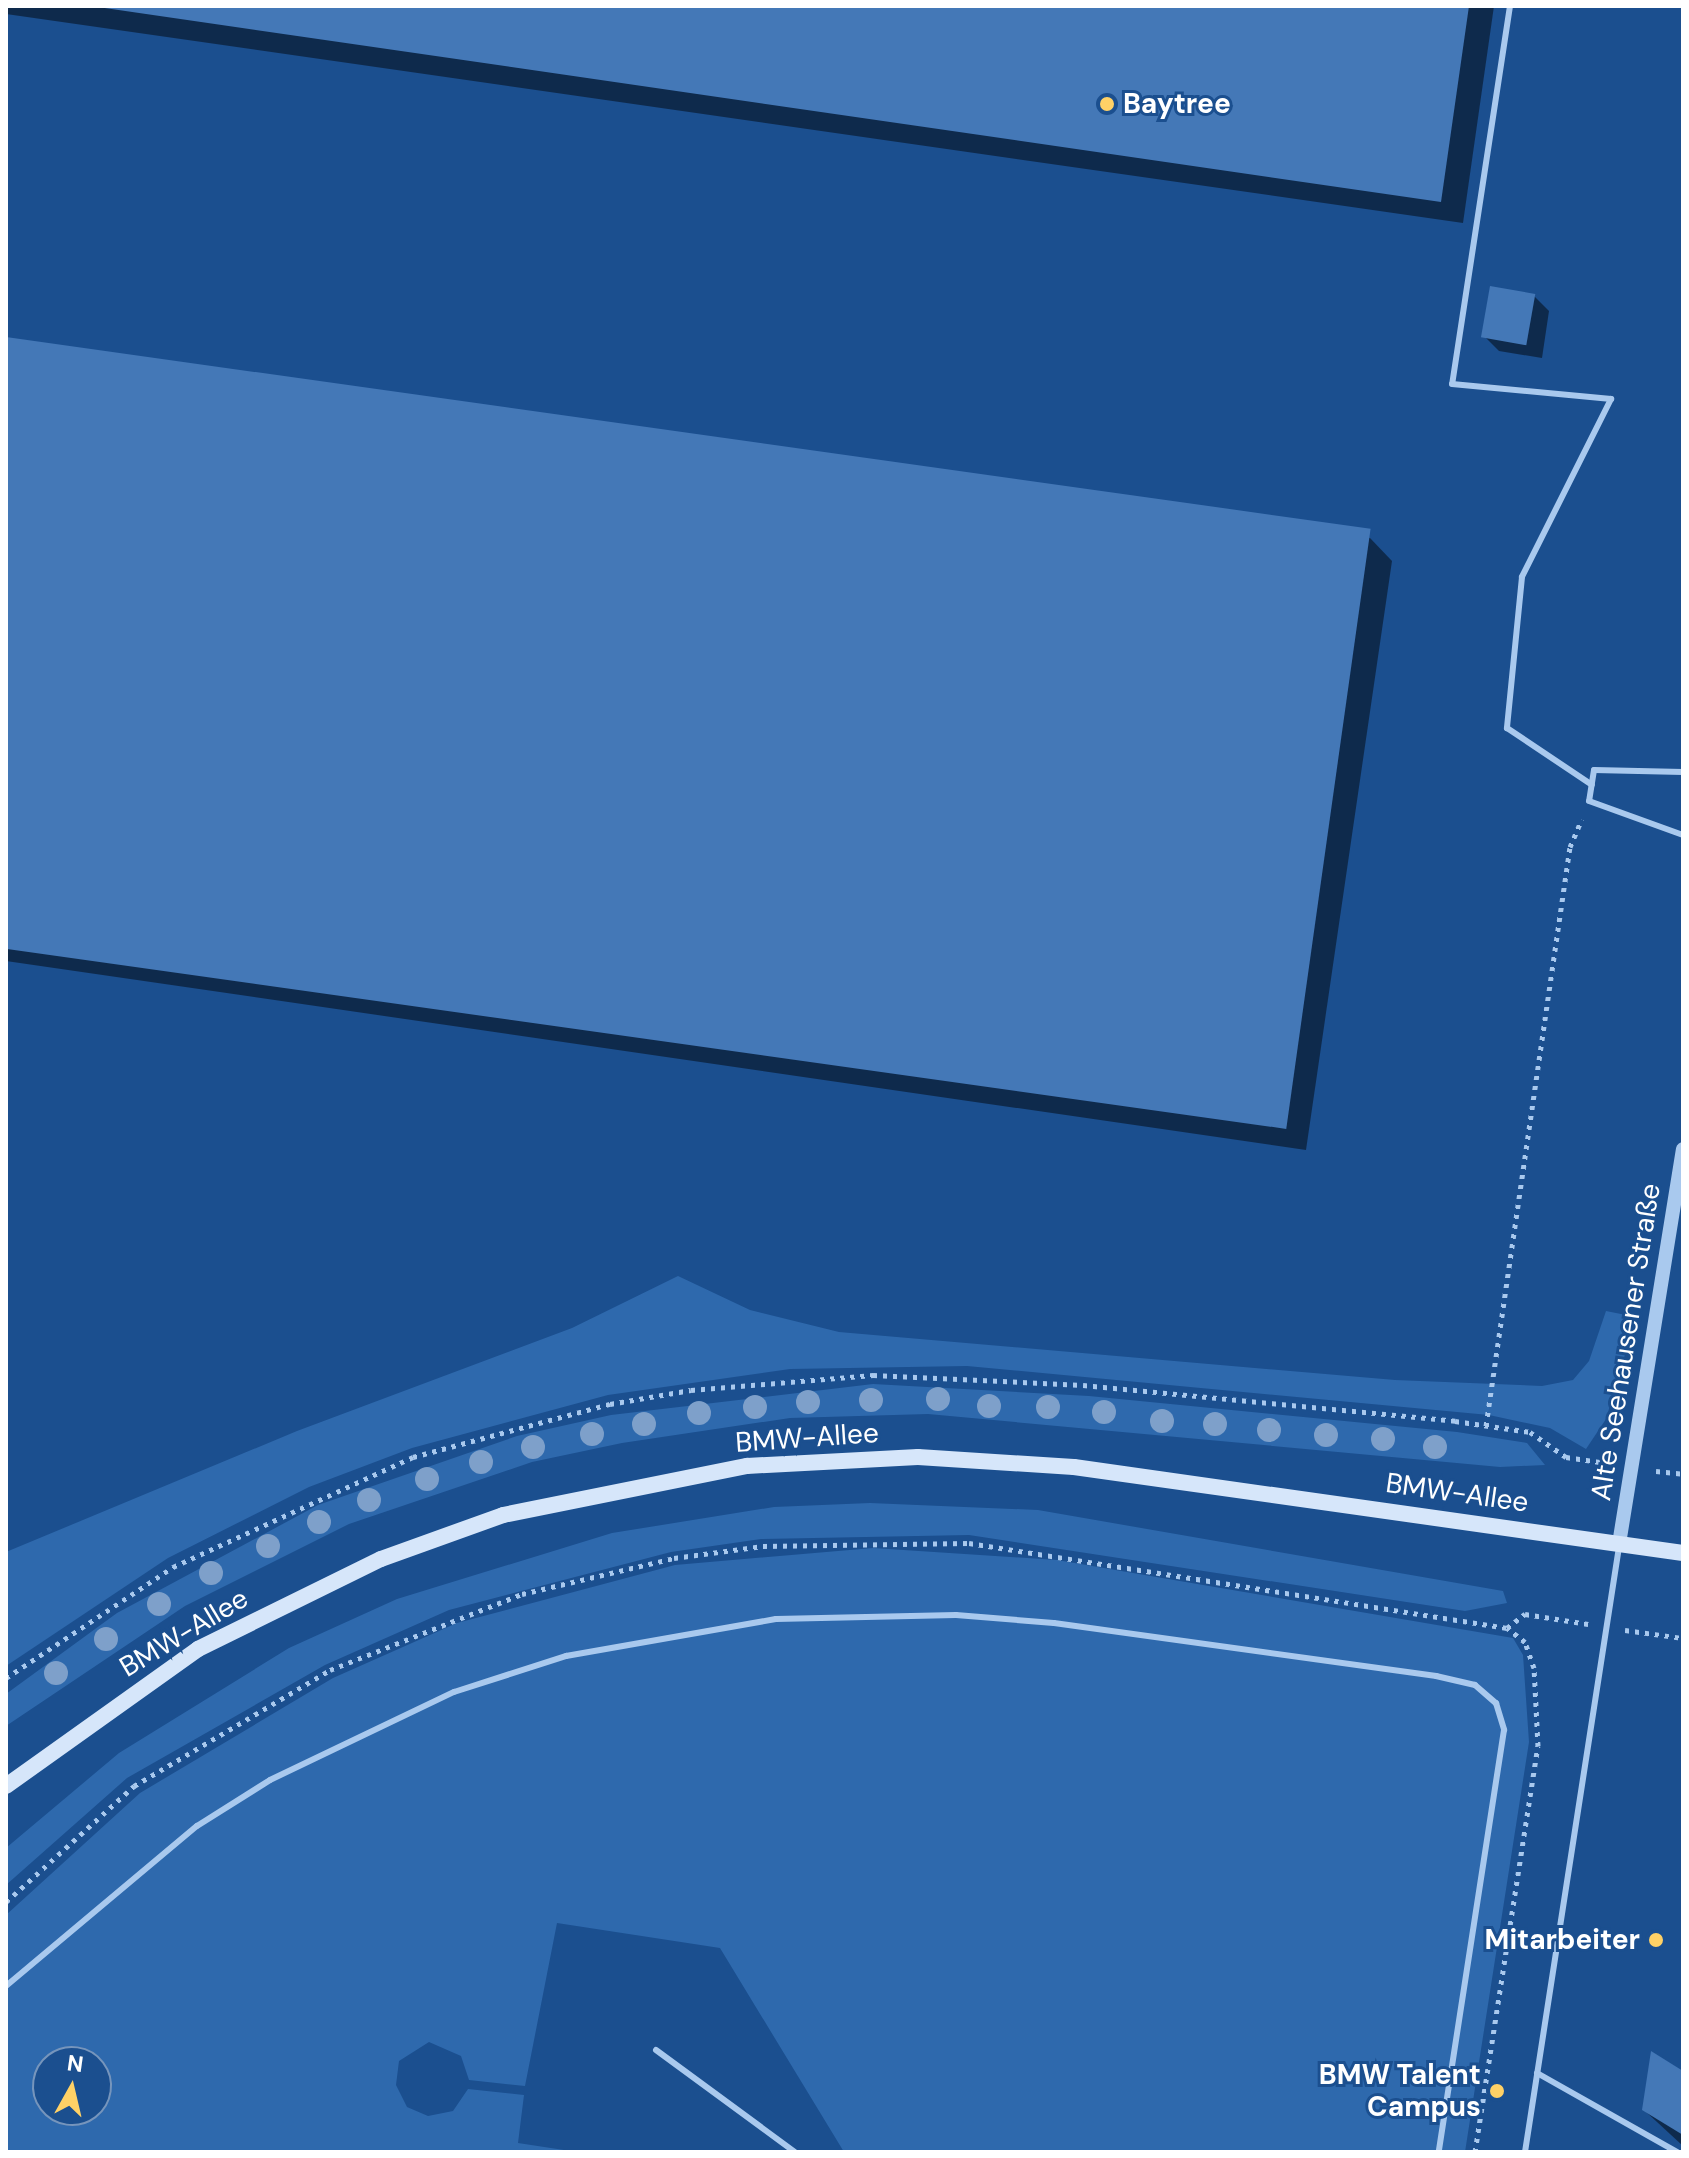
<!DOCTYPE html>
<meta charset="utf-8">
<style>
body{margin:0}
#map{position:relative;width:1689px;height:2158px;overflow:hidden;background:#1b4f8f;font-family:"DM Sans",sans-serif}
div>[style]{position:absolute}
.green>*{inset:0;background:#2e69ad}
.shadow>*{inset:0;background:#0007}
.building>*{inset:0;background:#4478b7;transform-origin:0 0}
.path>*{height:5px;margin-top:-2.5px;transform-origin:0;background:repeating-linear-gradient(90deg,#a9c9ee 0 4px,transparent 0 10px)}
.service>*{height:6px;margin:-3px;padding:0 3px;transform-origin:3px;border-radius:3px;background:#a9c9ee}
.tertiary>*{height:14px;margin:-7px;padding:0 7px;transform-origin:7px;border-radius:7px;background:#a9c9ee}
.secondary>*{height:16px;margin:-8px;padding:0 8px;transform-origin:8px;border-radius:8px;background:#d6e6fa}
.trees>*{width:24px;height:24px;margin:-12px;border-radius:50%;background:#7ea0ca}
.dots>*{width:22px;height:22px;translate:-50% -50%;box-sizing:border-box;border:4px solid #1b4f8f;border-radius:50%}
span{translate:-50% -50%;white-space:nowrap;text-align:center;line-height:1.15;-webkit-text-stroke:6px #1b4f8f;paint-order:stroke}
.poi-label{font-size:28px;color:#fff;font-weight:700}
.left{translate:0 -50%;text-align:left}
.right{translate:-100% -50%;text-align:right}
.street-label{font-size:28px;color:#fff}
.frame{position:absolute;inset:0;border:8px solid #fff;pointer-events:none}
.north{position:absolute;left:32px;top:2046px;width:80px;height:80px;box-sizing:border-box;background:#1b4f8f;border:2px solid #7695bc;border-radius:50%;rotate:8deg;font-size:22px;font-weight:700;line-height:32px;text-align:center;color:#fff}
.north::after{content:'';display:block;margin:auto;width:28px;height:36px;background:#ffd166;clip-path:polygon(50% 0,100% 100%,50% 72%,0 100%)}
</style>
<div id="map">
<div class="green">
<i style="clip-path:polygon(678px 1276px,750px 1310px,839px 1332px,1395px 1380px,1542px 1386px,1573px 1380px,1589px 1361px,1606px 1311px,1636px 1317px,1606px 1419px,1586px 1449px,1550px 1428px,1489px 1415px,967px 1366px,790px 1369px,608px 1395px,412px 1448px,309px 1487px,168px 1558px,6px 1666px,6px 1552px,297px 1431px,572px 1328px)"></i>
<i style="clip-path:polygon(873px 1384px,1089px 1396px,1457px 1432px,1527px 1443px,1545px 1465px,1500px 1467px,928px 1414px,790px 1418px,622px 1443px,532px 1462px,349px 1524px,185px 1606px,6px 1726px,6px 1694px,117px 1613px,318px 1505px,517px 1436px,611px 1415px)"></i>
<i style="clip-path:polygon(870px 1503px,1038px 1510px,1503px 1591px,1507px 1603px,1465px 1611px,969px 1535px,761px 1539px,671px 1552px,449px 1610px,325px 1665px,127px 1778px,6px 1885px,6px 1848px,119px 1753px,289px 1648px,397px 1599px,612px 1533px,774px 1507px)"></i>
<i style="clip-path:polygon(evenodd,873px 1548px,1057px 1560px,1513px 1638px,1523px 1655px,1529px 1742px,1465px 2152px,844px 2152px,720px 1948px,557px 1923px,525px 2086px,469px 2080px,461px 2056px,429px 2042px,399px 2061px,396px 2085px,407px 2107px,428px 2116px,453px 2111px,468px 2089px,524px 2095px,518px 2143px,577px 2152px,6px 2152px,6px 1915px,140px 1793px,333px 1678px,457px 1623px,675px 1565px,873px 1548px,48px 2062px,96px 2062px,96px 2110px,48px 2110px,48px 2062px)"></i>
</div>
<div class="shadow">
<i style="clip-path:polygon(6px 6px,1494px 6px,1463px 223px,6px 14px)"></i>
<i style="clip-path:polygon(1534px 296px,1549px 311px,1542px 358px,1499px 351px,1484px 336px)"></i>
<i style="clip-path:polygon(6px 339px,1370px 538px,1392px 561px,1306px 1150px,6px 961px)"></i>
<i style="clip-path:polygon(1683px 2074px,1683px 2146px,1644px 2110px)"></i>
</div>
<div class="building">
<i style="clip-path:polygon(91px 6px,1469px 6px,1441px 202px)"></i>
<i style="left:1490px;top:286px;width:46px;height:52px;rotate:10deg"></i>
<i style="left:6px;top:337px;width:1378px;height:606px;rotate:8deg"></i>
<i style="clip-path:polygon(1651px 2051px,1683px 2071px,1683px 2135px,1642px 2110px)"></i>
</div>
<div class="path">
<i style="left:1486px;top:1426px;width:585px;rotate:-81.75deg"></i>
<i style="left:1570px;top:847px;width:30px;rotate:-67deg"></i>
<i style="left:1656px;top:1471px;width:27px;rotate:6deg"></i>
<i style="left:1625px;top:1630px;width:59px;rotate:7.9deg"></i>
<i style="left:6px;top:1678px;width:201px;rotate:-33.6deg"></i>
<i style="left:173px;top:1567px;width:264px;rotate:-24.6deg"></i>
<i style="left:413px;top:1457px;width:204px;rotate:-15.1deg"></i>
<i style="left:610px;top:1404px;width:82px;rotate:-9.8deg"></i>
<i style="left:691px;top:1390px;width:183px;rotate:-4.7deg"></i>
<i style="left:873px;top:1375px;width:210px;rotate:2.7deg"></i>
<i style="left:1083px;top:1385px;width:374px;rotate:5.5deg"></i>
<i style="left:1455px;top:1421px;width:76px;rotate:8.3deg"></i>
<i style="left:1530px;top:1432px;width:44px;rotate:34.8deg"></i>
<i style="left:1566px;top:1457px;width:41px;rotate:8.3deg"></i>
<i style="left:6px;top:1902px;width:173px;rotate:-42.2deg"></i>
<i style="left:134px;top:1786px;width:228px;rotate:-30.6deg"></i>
<i style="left:330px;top:1670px;width:206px;rotate:-21.6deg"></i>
<i style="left:522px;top:1594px;width:156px;rotate:-13.3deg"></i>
<i style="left:674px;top:1558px;width:90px;rotate:-7.7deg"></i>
<i style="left:763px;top:1546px;width:206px;rotate:-0.8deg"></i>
<i style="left:969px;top:1543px;width:545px;rotate:8.98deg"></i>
<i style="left:1507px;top:1628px;width:23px;rotate:-38deg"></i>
<i style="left:1525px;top:1614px;width:64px;rotate:9deg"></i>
<i style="left:1475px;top:2152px;width:411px;rotate:-81.2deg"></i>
<i style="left:1538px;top:1746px;width:78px;rotate:-92.9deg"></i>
<i style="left:1534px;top:1668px;width:28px;rotate:-109deg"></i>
<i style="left:1525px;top:1642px;width:23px;rotate:-142deg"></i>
</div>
<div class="service">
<i style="left:1510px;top:6px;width:382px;rotate:98.7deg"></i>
<i style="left:1452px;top:384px;width:160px;rotate:5.4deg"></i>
<i style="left:1611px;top:399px;width:199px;rotate:116.6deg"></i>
<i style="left:1522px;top:577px;width:152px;rotate:95.7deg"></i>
<i style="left:1507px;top:728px;width:102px;rotate:33.8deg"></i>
<i style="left:1683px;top:772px;width:89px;rotate:-178.7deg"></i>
<i style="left:1594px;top:770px;width:31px;rotate:99deg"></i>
<i style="left:1589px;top:801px;width:100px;rotate:19.9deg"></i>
<i style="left:6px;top:1986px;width:249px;rotate:-40deg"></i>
<i style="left:197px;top:1826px;width:86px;rotate:-32.2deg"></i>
<i style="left:270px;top:1780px;width:204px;rotate:-25.6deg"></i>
<i style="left:454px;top:1692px;width:118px;rotate:-17.8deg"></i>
<i style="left:566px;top:1656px;width:213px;rotate:-10deg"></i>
<i style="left:776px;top:1619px;width:180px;rotate:-1.3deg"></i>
<i style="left:956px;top:1615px;width:98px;rotate:4.7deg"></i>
<i style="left:1054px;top:1623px;width:386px;rotate:7.9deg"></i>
<i style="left:1436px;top:1676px;width:40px;rotate:13deg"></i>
<i style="left:1475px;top:1685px;width:28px;rotate:41deg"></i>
<i style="left:1496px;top:1703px;width:28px;rotate:73deg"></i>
<i style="left:1504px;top:1730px;width:427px;rotate:98.8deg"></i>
<i style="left:656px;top:2050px;width:172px;rotate:36.3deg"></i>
<i style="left:1537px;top:2073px;width:161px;rotate:29.4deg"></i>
<i style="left:1525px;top:2152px;width:612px;rotate:-81.17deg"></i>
</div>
<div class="tertiary">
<i style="left:1619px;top:1544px;width:400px;rotate:-80.8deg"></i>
</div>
<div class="secondary">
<i style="left:6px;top:1786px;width:236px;rotate:-35.5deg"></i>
<i style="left:198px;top:1649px;width:204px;rotate:-26.2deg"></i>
<i style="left:381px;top:1559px;width:130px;rotate:-19.8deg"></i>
<i style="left:503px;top:1515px;width:249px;rotate:-11.4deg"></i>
<i style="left:747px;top:1466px;width:171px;rotate:-3deg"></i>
<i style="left:918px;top:1457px;width:156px;rotate:3.7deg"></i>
<i style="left:1074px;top:1467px;width:615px;rotate:8.04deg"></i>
</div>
<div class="trees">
<i style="left:938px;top:1399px"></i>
<i style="left:871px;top:1400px"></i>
<i style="left:808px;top:1402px"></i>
<i style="left:989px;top:1406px"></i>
<i style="left:755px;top:1407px"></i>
<i style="left:1048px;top:1407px"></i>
<i style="left:1104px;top:1412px"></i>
<i style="left:699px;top:1413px"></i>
<i style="left:1162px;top:1421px"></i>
<i style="left:644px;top:1424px"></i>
<i style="left:1215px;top:1424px"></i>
<i style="left:1269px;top:1430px"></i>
<i style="left:592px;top:1434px"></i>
<i style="left:1326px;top:1435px"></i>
<i style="left:1383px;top:1439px"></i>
<i style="left:533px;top:1447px"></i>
<i style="left:1435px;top:1447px"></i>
<i style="left:481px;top:1462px"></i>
<i style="left:427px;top:1479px"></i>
<i style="left:369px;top:1500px"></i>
<i style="left:319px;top:1522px"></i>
<i style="left:268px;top:1546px"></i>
<i style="left:211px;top:1573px"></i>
<i style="left:159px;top:1604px"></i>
<i style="left:106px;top:1639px"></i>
<i style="left:56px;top:1673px"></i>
</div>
<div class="dots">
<i style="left:1107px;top:104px;background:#ffd166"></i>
<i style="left:1656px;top:1940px;background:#ffd166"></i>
<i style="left:1497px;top:2091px;background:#ffd166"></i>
</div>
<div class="poi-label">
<span class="left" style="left:1123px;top:104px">Baytree</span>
<span class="right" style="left:1640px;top:1940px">Mitarbeiter</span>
<span class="right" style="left:1481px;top:2091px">BMW Talent<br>Campus</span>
</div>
<div class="street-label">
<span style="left:1626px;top:1342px;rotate:-81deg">Alte Seehausener Straße</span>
<span style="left:807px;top:1438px;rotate:-4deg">BMW-Allee</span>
<span style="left:1457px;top:1493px;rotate:8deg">BMW-Allee</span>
<span style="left:184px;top:1633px;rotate:-31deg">BMW-Allee</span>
</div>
<div class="frame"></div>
<div class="north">N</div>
</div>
